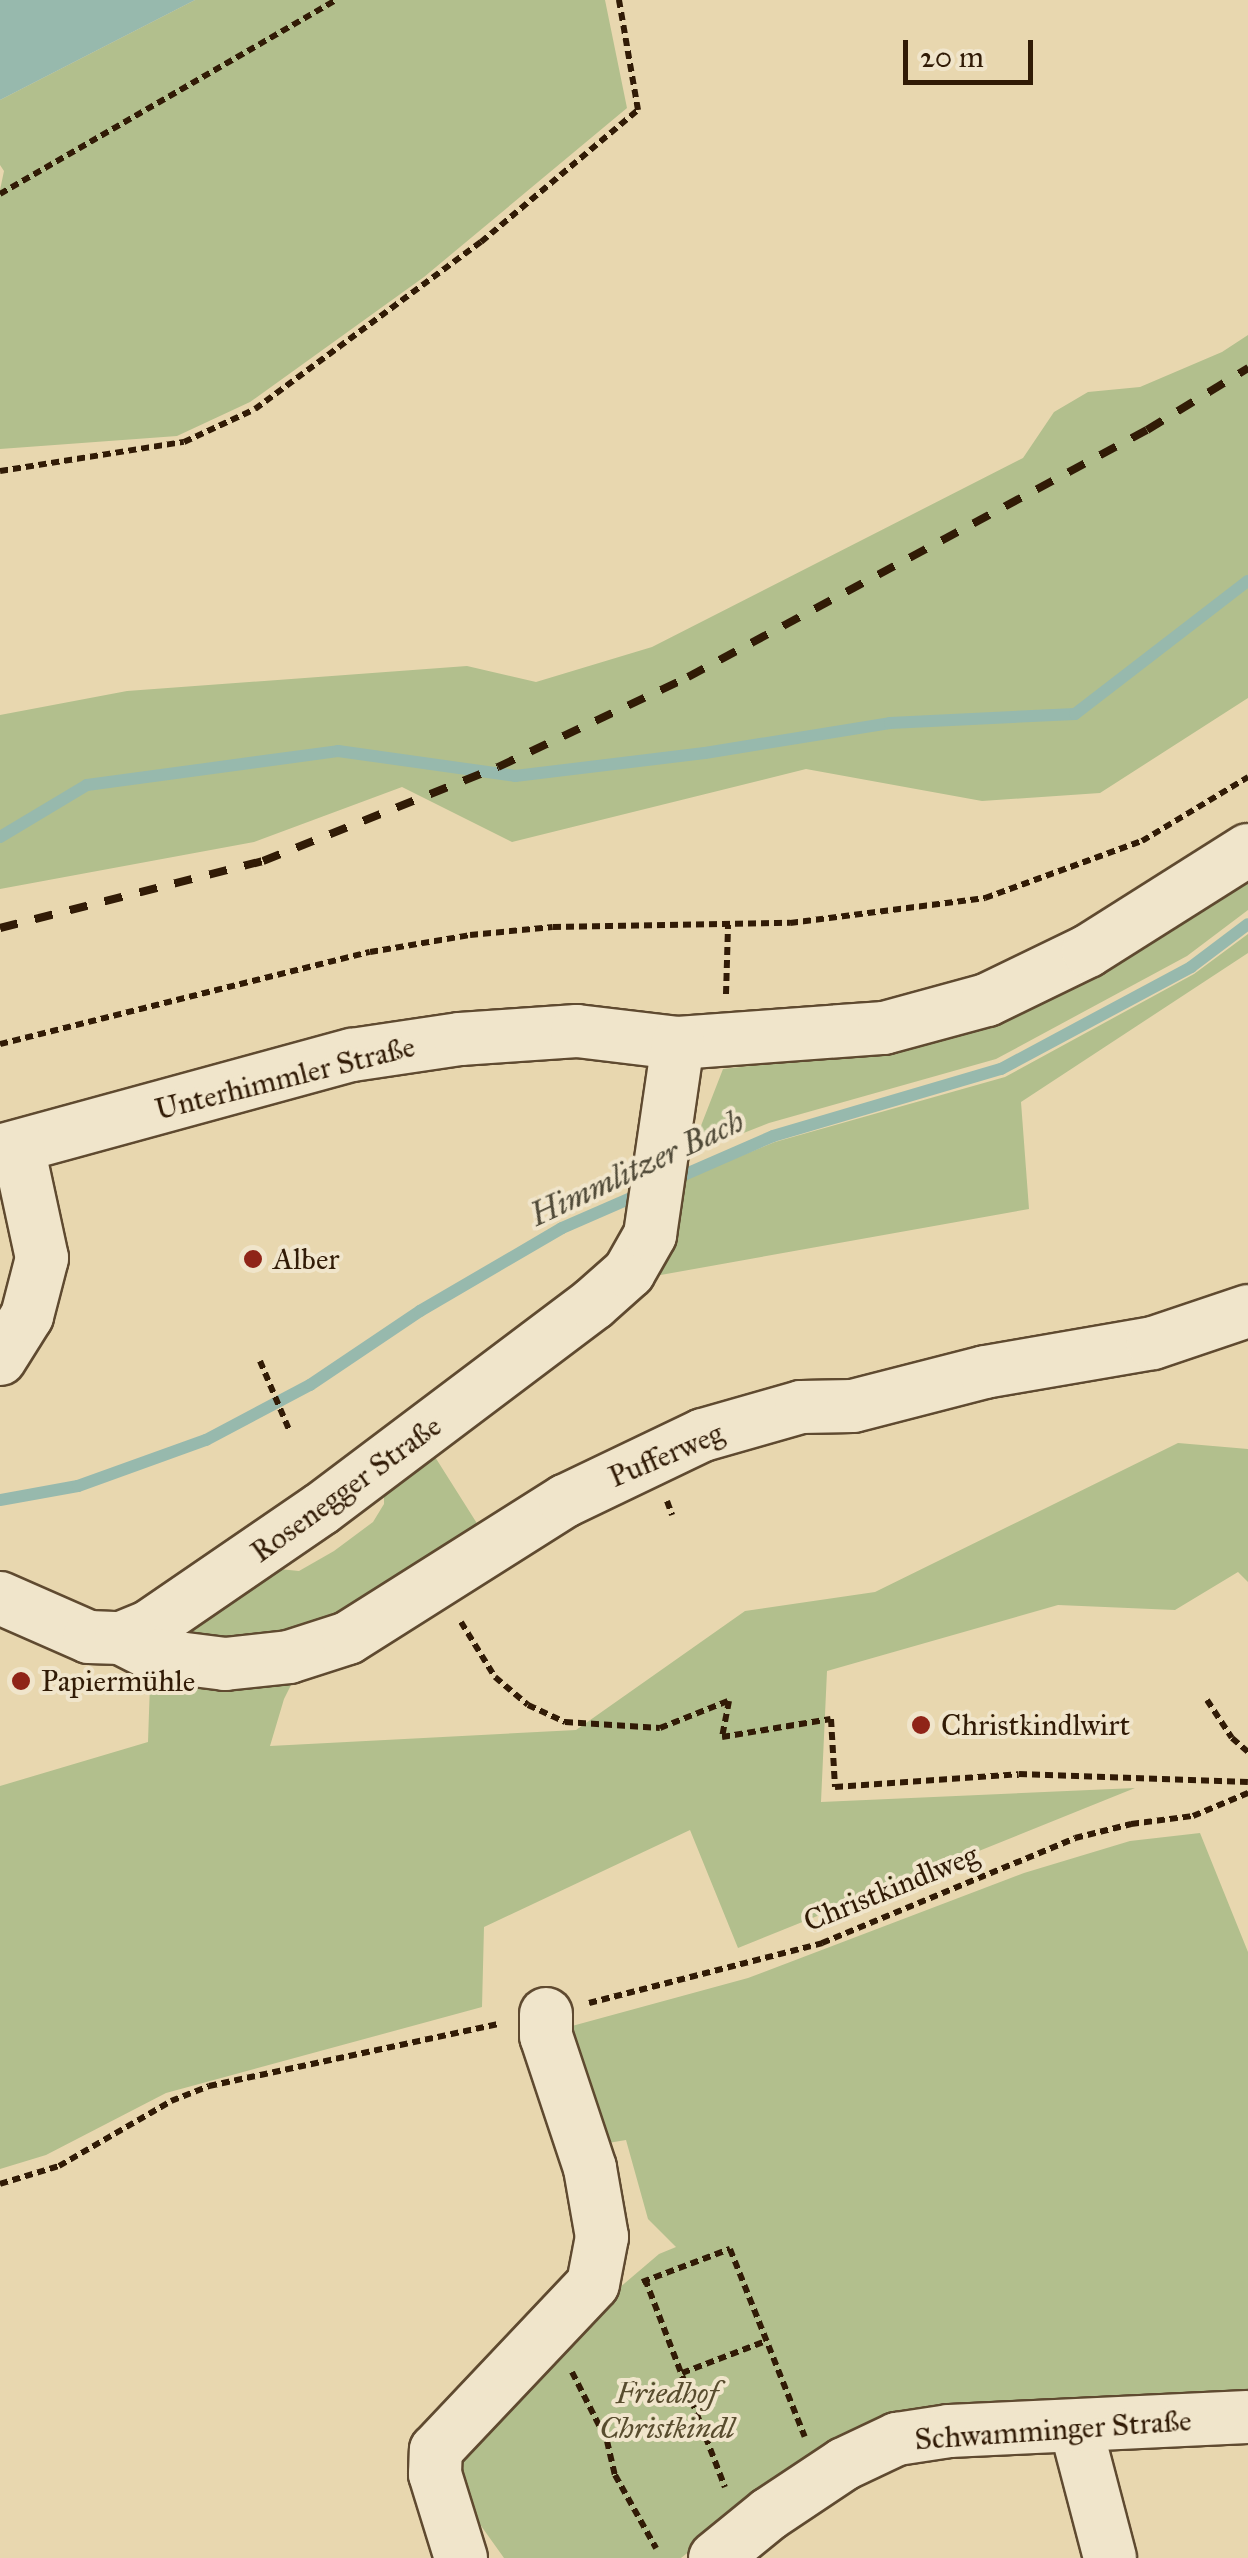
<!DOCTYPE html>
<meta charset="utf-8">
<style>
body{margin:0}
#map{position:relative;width:1248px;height:2558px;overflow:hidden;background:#e8d7af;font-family:"IM FELL Great Primer",serif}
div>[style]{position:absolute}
.green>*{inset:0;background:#b2bf8d}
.water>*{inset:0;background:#97b9ad}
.stream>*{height:12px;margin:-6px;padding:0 6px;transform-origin:6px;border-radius:6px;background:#97b9ad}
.path>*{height:6px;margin-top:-3px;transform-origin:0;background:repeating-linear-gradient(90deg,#311b06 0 8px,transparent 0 13px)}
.roads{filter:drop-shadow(2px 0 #5f4a30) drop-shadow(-2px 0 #5f4a30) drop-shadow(0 2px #5f4a30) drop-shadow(0 -2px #5f4a30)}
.minor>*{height:52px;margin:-26px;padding:0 26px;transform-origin:26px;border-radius:26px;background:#f0e5cb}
.rail>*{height:8px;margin-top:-4px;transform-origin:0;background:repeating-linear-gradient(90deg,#311b06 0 18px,transparent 0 36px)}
.dots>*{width:28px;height:28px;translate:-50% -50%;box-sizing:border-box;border:5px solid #f0e5cb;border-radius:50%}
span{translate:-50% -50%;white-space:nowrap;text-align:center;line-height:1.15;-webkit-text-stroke:8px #f0e5cb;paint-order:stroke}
.street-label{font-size:30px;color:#311b06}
.poi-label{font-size:30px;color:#311b06}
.left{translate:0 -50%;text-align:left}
.park-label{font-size:30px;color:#584c2e;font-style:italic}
.water-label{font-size:32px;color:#504a38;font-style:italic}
.scale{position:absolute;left:903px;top:40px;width:130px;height:45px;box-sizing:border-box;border:5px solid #311b06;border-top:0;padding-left:12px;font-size:30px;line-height:35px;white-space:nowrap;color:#311b06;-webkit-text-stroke:8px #f0e5cb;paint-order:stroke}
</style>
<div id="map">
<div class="green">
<i style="clip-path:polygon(195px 0,605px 0,627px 108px,424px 277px,250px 402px,177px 436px,0 449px,0 190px,4px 171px,0 165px,0 100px)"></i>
<i style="clip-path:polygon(1248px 335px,1248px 698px,1100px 793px,982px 801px,806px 769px,512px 842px,402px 787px,254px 842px,0 889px,0 715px,127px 691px,467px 666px,536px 682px,652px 647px,1023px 458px,1054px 412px,1088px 392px,1140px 387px,1222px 352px)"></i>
<i style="clip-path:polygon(1248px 869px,1248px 910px,1187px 956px,996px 1059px,769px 1123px,690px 1154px,723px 1069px,881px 1052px)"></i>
<i style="clip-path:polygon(1248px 934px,1248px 953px,1021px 1102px,1029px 1209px,655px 1276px,686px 1178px,775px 1142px,1005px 1077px,1194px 974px)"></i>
<i style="clip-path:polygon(1178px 1443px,1248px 1449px,1248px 1582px,1238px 1572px,1175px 1610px,1058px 1605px,827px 1671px,821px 1802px,1135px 1788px,738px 1948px,690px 1830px,484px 1927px,482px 2007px,166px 2093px,46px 2155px,0 2169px,0 1786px,148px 1742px,150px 1683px,216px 1686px,300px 1667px,284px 1699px,270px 1746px,576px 1730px,745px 1611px,875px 1592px)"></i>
<i style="clip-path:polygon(430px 1449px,478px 1525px,446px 1551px,324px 1635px,159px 1640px,269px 1568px,299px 1571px,334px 1551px,373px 1522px,384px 1504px,384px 1483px)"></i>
<i style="clip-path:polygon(1200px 1833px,1248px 1952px,1248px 2401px,905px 2421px,826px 2443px,681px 2558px,504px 2558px,439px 2467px,557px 2341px,659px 2254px,676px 2247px,648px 2219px,626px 2140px,596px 2145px,561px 2029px,748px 1978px,1024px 1873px,1130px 1841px)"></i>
</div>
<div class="water">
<i style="clip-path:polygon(0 0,195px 0,0 100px)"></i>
</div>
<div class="stream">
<i style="left:0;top:837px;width:101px;rotate:-30.9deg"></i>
<i style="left:87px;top:785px;width:253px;rotate:-7.7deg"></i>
<i style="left:338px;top:751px;width:179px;rotate:8deg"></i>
<i style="left:515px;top:776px;width:191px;rotate:-6.9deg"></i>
<i style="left:705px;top:753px;width:187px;rotate:-9.2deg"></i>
<i style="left:890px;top:723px;width:185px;rotate:-2.8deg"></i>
<i style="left:1075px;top:714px;width:218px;rotate:-37.6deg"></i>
<i style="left:670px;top:1181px;width:112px;rotate:-23.6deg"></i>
<i style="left:773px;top:1136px;width:238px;rotate:-16.4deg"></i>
<i style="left:1001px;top:1069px;width:216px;rotate:-28.2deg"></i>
<i style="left:1191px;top:967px;width:71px;rotate:-37deg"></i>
<i style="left:0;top:1500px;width:79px;rotate:-10.2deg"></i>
<i style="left:78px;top:1486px;width:136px;rotate:-19.8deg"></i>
<i style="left:206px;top:1440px;width:118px;rotate:-27.9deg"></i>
<i style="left:310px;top:1385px;width:133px;rotate:-33.9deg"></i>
<i style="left:420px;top:1311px;width:164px;rotate:-30.3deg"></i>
<i style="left:562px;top:1228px;width:87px;rotate:-23.6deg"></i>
</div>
<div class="path">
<i style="left:0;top:194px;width:388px;rotate:-30deg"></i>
<i style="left:0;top:471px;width:186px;rotate:-9deg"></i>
<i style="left:184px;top:442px;width:78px;rotate:-24.9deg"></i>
<i style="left:255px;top:409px;width:281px;rotate:-36.5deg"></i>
<i style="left:481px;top:242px;width:205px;rotate:-40.1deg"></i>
<i style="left:638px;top:110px;width:112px;rotate:-99.8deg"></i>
<i style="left:726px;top:994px;width:69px;rotate:-88.3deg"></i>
<i style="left:0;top:1044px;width:381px;rotate:-14deg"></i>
<i style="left:370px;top:952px;width:101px;rotate:-9.6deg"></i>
<i style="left:470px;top:935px;width:83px;rotate:-5.5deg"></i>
<i style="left:553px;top:927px;width:237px;rotate:-1deg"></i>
<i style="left:790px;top:923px;width:197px;rotate:-7.3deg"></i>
<i style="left:985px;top:898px;width:167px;rotate:-20deg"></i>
<i style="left:1142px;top:841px;width:124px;rotate:-31.1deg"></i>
<i style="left:260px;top:1361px;width:77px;rotate:67.1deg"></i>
<i style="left:667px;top:1501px;width:15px;rotate:70deg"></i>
<i style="left:461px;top:1622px;width:65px;rotate:58.3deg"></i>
<i style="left:495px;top:1677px;width:43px;rotate:40.3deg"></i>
<i style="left:528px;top:1705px;width:41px;rotate:24.7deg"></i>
<i style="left:565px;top:1722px;width:95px;rotate:3.6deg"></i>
<i style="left:660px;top:1728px;width:73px;rotate:-21.7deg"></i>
<i style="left:1207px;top:1700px;width:45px;rotate:56.7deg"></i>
<i style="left:1232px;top:1738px;width:21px;rotate:41deg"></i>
<i style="left:729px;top:1701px;width:37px;rotate:101deg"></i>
<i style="left:722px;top:1737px;width:110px;rotate:-9.4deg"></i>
<i style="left:831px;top:1719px;width:68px;rotate:86.6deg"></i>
<i style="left:835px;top:1787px;width:184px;rotate:-4deg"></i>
<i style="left:1019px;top:1774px;width:229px;rotate:2deg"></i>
<i style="left:589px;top:2003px;width:241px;rotate:-14.4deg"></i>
<i style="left:822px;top:1943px;width:274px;rotate:-22.5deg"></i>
<i style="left:1075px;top:1838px;width:58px;rotate:-14deg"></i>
<i style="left:1131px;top:1824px;width:63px;rotate:-7.4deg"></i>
<i style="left:1193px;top:1816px;width:60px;rotate:-22.7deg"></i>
<i style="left:0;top:2184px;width:62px;rotate:-17deg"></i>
<i style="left:59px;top:2166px;width:129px;rotate:-30.1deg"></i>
<i style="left:171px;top:2101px;width:41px;rotate:-21.5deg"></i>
<i style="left:209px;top:2086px;width:297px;rotate:-12.1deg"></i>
<i style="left:645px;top:2279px;width:223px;rotate:69deg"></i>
<i style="left:642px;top:2282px;width:94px;rotate:-20.6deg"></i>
<i style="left:730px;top:2249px;width:202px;rotate:68.3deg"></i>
<i style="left:572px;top:2372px;width:77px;rotate:63.1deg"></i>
<i style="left:607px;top:2441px;width:35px;rotate:77deg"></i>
<i style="left:615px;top:2475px;width:84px;rotate:60.7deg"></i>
<i style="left:682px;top:2373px;width:90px;rotate:-20.9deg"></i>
</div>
<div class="roads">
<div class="minor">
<i style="left:0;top:1151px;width:365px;rotate:-15.3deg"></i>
<i style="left:352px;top:1055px;width:109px;rotate:-8.4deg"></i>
<i style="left:460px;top:1039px;width:117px;rotate:-3.9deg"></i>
<i style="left:577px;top:1031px;width:102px;rotate:6.8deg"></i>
<i style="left:678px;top:1043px;width:207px;rotate:-4.2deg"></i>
<i style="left:884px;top:1028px;width:107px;rotate:-15.2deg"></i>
<i style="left:987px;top:1000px;width:112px;rotate:-25.9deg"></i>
<i style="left:1088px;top:951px;width:189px;rotate:-32.3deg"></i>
<i style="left:0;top:1359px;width:51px;rotate:-57.9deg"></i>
<i style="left:27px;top:1316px;width:60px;rotate:-75.5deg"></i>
<i style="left:42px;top:1258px;width:114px;rotate:-102.2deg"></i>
<i style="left:0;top:1598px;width:97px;rotate:23.7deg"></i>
<i style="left:89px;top:1637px;width:32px;rotate:2deg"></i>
<i style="left:121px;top:1638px;width:31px;rotate:-22deg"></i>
<i style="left:150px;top:1626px;width:207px;rotate:-34.4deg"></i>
<i style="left:321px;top:1509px;width:341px;rotate:-37deg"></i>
<i style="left:593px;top:1304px;width:48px;rotate:-41.6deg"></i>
<i style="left:629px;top:1272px;width:43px;rotate:-60.4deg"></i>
<i style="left:650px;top:1235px;width:194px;rotate:-81.7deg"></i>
<i style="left:121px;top:1638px;width:37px;rotate:27deg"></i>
<i style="left:154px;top:1655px;width:72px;rotate:7.2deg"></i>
<i style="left:225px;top:1664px;width:64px;rotate:-6.2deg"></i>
<i style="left:289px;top:1657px;width:62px;rotate:-17.9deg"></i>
<i style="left:348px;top:1638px;width:257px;rotate:-32.3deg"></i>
<i style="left:565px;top:1501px;width:153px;rotate:-25.6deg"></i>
<i style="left:703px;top:1435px;width:102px;rotate:-15.9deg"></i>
<i style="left:801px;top:1407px;width:52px;rotate:-1.1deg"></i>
<i style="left:853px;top:1406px;width:136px;rotate:-14.4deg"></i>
<i style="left:985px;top:1372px;width:170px;rotate:-9.8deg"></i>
<i style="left:1153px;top:1343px;width:100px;rotate:-18.6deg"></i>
<i style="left:1076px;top:2428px;width:134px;rotate:75.3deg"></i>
<i style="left:461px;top:2558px;width:88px;rotate:-107.2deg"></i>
<i style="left:435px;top:2474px;width:24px;rotate:-88deg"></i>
<i style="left:436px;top:2450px;width:228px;rotate:-46.6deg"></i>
<i style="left:593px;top:2284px;width:48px;rotate:-79.2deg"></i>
<i style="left:602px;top:2237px;width:70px;rotate:-99.9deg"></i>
<i style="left:590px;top:2168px;width:139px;rotate:-108.4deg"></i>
<i style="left:546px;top:2036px;width:22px;rotate:-90deg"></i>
<i style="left:715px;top:2558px;width:70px;rotate:-39.2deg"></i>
<i style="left:769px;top:2514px;width:90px;rotate:-33.7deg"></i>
<i style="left:844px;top:2464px;width:59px;rotate:-25.3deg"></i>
<i style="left:897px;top:2439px;width:53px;rotate:-8.7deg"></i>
<i style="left:949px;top:2431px;width:299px;rotate:-2.7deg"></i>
</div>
</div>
<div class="rail">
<i style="left:0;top:928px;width:271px;rotate:-14.3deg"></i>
<i style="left:263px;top:861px;width:253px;rotate:-21.8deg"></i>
<i style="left:498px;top:767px;width:210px;rotate:-25.3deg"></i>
<i style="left:688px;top:677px;width:521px;rotate:-28.29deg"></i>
<i style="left:1147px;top:430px;width:119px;rotate:-31.5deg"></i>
</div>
<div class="dots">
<i style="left:253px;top:1259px;background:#8f2418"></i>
<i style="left:21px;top:1681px;background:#8f2418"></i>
<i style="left:921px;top:1725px;background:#8f2418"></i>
</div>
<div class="street-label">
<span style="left:285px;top:1078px;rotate:-14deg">Unterhimmler Straße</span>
<span style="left:666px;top:1455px;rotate:-23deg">Pufferweg</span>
<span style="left:346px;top:1489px;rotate:-36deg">Rosenegger Straße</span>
<span style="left:891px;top:1888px;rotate:-22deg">Christkindlweg</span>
<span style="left:1053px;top:2430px;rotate:-4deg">Schwamminger Straße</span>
</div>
<div class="poi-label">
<span class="left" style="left:273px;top:1259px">Alber</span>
<span class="left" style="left:41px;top:1681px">Papiermühle</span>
<span class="left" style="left:941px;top:1725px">Christkindlwirt</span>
</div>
<div class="park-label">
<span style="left:667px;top:2410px">Friedhof<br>Christkindl</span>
</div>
<div class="water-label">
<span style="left:637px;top:1169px;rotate:-25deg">Himmlitzer Bach</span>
</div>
<div class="scale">20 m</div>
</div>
